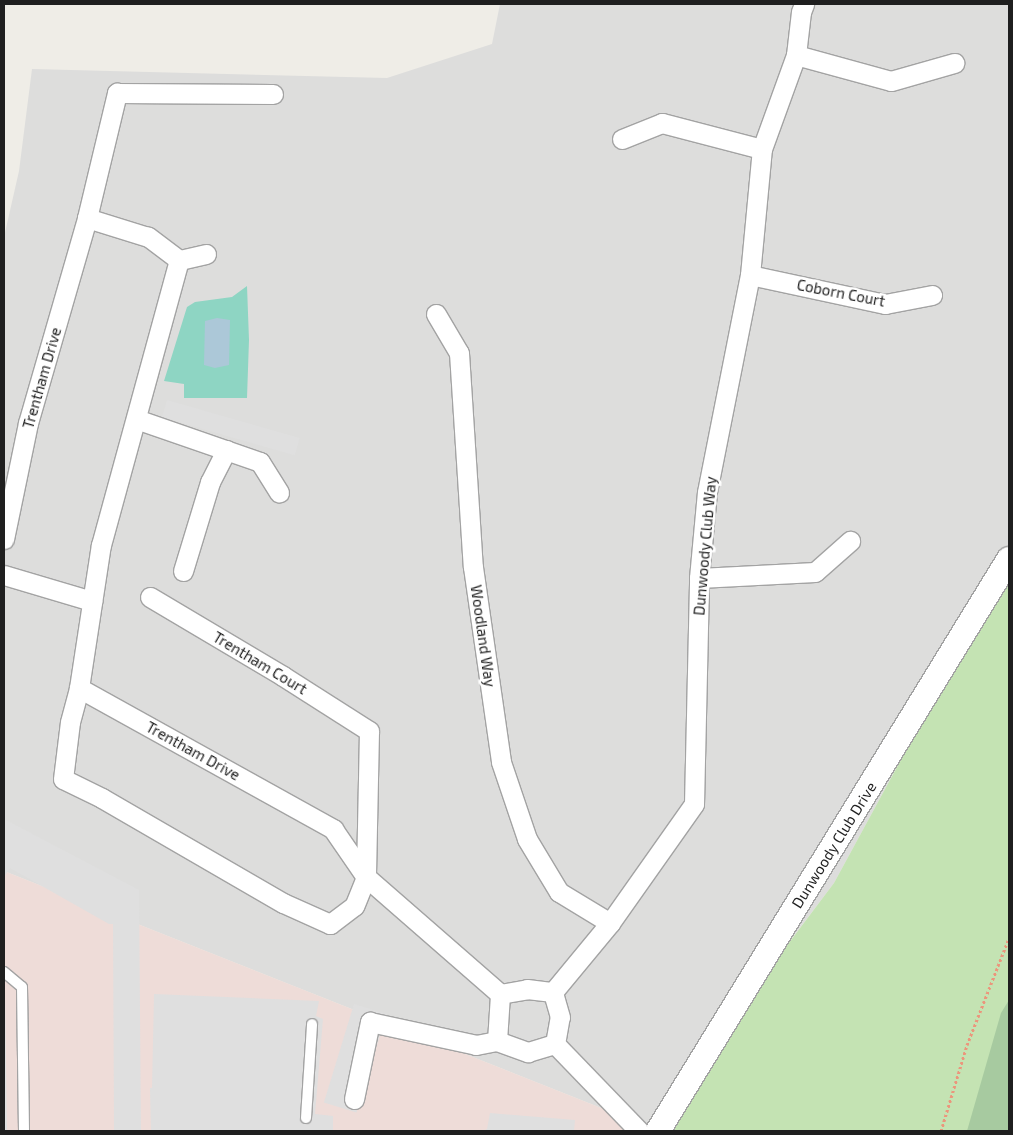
<!DOCTYPE html>
<style>
body{margin:0}
#map{position:relative;width:1013px;height:1135px;overflow:hidden;background:#efede7;font-family:"Exo 2",sans-serif}
div>[style]{position:absolute}
.residential>*{inset:0;background:#dddddc}
.commercial>*{inset:0;background:#eedcd8}
.grass>*{inset:0;background:#c4e3b3}
.forest>*{inset:0;background:#a7caa0}
.pitch>*{inset:0;background:#8ed5c3}
.parking>*{inset:0;background:#dfdfdf;transform-origin:0 0}
.water>*{inset:0;background:#acc8d8}
.path>*{height:3px;margin-top:-1.5px;transform-origin:0;background:repeating-linear-gradient(90deg,#eb967c 0 2.5px,transparent 0 5px)}
.roads{filter:drop-shadow(1px 0 #a3a3a3) drop-shadow(-1px 0 #a3a3a3) drop-shadow(0 1px #a3a3a3) drop-shadow(0 -1px #a3a3a3)}
.service>*{height:10px;margin:-5px;padding:0 5px;transform-origin:5px;border-radius:5px;background:#fff}
.minor>*{height:19px;margin:-9.5px;padding:0 9.5px;transform-origin:9.5px;border-radius:9.5px;background:#fff}
.tertiary>*{height:24px;margin:-12px;padding:0 12px;transform-origin:12px;border-radius:12px;background:#fff}
span{translate:-50% -50%;white-space:nowrap;text-align:center;line-height:1.15;-webkit-text-stroke:5px #fff;paint-order:stroke}
.street-label{font-size:15px;color:#1f1f1f}
.frame{position:absolute;inset:0;border:5px solid #1f1f1f;pointer-events:none}
</style>
<div id="map">
<div class="residential">
<i style="clip-path:polygon(500px 4px,1009px 4px,1009px 561px,834px 883px,649px 1127px,4px 871px,4px 237px,19px 171px,32px 69px,387px 78px,492px 44px)"></i>
</div>
<div class="commercial">
<i style="clip-path:polygon(4px 871px,649px 1127px,647px 1131px,4px 1131px)"></i>
</div>
<div class="grass">
<i style="clip-path:polygon(1009px 561px,1009px 1131px,647px 1131px,834px 883px)"></i>
</div>
<div class="forest">
<i style="clip-path:polygon(1009px 1000px,1009px 1131px,967px 1131px,1001px 1013px)"></i>
</div>
<div class="pitch">
<i style="clip-path:polygon(247px 286px,249px 340px,247px 398px,184px 398px,184px 384px,164px 381px,187px 307px,195px 302px,232px 297px)"></i>
</div>
<div class="parking">
<i style="left:167px;top:400px;width:138px;height:18px;rotate:16deg"></i>
<i style="clip-path:polygon(4px 819px,139px 890px,141px 1131px,114px 1131px,113px 924px,109px 924px,10px 868px,4px 877px)"></i>
<i style="clip-path:polygon(4px 988px,5px 990px,7px 1131px,4px 1131px)"></i>
<i style="clip-path:polygon(154px 994px,319px 1001px,316px 1016px,323px 1019px,315px 1114px,333px 1116px,333px 1131px,151px 1131px,150px 1088px,152px 1088px)"></i>
<i style="left:354px;top:1004px;width:34px;height:103px;rotate:17deg"></i>
<i style="clip-path:polygon(490px 1113px,575px 1120px,574px 1131px,483px 1131px,487px 1129px)"></i>
</div>
<div class="water">
<i style="clip-path:polygon(217px 318px,230px 320px,229px 365px,215px 368px,204px 365px,205px 321px)"></i>
</div>
<div class="path">
<i style="left:941px;top:1131px;width:90px;rotate:-73.2deg"></i>
<i style="left:967px;top:1045px;width:115px;rotate:-68.6deg"></i>
</div>
<div class="roads">
<div class="service">
<i style="left:4px;top:972px;width:23px;rotate:40deg"></i>
<i style="left:22px;top:987px;width:144px;rotate:89.2deg"></i>
<i style="left:306px;top:1118px;width:94px;rotate:-86.3deg"></i>
</div>
<div class="minor">
<i style="left:796px;top:55px;width:98px;rotate:15.3deg"></i>
<i style="left:891px;top:81px;width:66px;rotate:-15.9deg"></i>
<i style="left:622px;top:139px;width:43px;rotate:-21.8deg"></i>
<i style="left:662px;top:123px;width:103px;rotate:14.6deg"></i>
<i style="left:206px;top:254px;width:28px;rotate:167deg"></i>
<i style="left:179px;top:260px;width:39px;rotate:-143deg"></i>
<i style="left:148px;top:237px;width:64px;rotate:-162.7deg"></i>
<i style="left:87px;top:218px;width:129px;rotate:-76.5deg"></i>
<i style="left:117px;top:93px;width:156px;rotate:0.4deg"></i>
<i style="left:750px;top:275px;width:138px;rotate:12.1deg"></i>
<i style="left:885px;top:304px;width:48px;rotate:-10.8deg"></i>
<i style="left:436px;top:314px;width:45px;rotate:59.5deg"></i>
<i style="left:459px;top:353px;width:214px;rotate:86.3deg"></i>
<i style="left:473px;top:567px;width:197px;rotate:81.8deg"></i>
<i style="left:501px;top:762px;width:81px;rotate:71.3deg"></i>
<i style="left:527px;top:839px;width:62px;rotate:58.9deg"></i>
<i style="left:559px;top:892px;width:60px;rotate:31.3deg"></i>
<i style="left:136px;top:419px;width:131px;rotate:19.1deg"></i>
<i style="left:260px;top:462px;width:36px;rotate:58deg"></i>
<i style="left:4px;top:539px;width:118px;rotate:-78.3deg"></i>
<i style="left:28px;top:423px;width:213px;rotate:-73.9deg"></i>
<i style="left:183px;top:571px;width:93px;rotate:-73.1deg"></i>
<i style="left:210px;top:482px;width:36px;rotate:-63deg"></i>
<i style="left:4px;top:575px;width:92px;rotate:16.5deg"></i>
<i style="left:699px;top:578px;width:116px;rotate:-3deg"></i>
<i style="left:815px;top:572px;width:47px;rotate:-41.5deg"></i>
<i style="left:150px;top:597px;width:155px;rotate:30.7deg"></i>
<i style="left:283px;top:676px;width:102px;rotate:32.6deg"></i>
<i style="left:369px;top:731px;width:146px;rotate:91.2deg"></i>
<i style="left:366px;top:877px;width:31px;rotate:112deg"></i>
<i style="left:354px;top:906px;width:30px;rotate:143deg"></i>
<i style="left:330px;top:924px;width:51px;rotate:-155.9deg"></i>
<i style="left:283px;top:903px;width:209px;rotate:-149.9deg"></i>
<i style="left:102px;top:798px;width:43px;rotate:-154deg"></i>
<i style="left:63px;top:779px;width:57px;rotate:-83deg"></i>
<i style="left:70px;top:722px;width:35px;rotate:-75deg"></i>
<i style="left:79px;top:688px;width:145px;rotate:-81.3deg"></i>
<i style="left:101px;top:545px;width:295px;rotate:-74.7deg"></i>
<i style="left:79px;top:688px;width:291px;rotate:29deg"></i>
<i style="left:333px;top:829px;width:58px;rotate:55.5deg"></i>
<i style="left:366px;top:877px;width:178px;rotate:41.1deg"></i>
<i style="left:553px;top:992px;width:89px;rotate:-50.4deg"></i>
<i style="left:610px;top:923px;width:146px;rotate:-54.8deg"></i>
<i style="left:694px;top:804px;width:226px;rotate:-88.7deg"></i>
<i style="left:699px;top:578px;width:86px;rotate:-84.7deg"></i>
<i style="left:707px;top:492px;width:221px;rotate:-78.8deg"></i>
<i style="left:750px;top:275px;width:127px;rotate:-84.6deg"></i>
<i style="left:762px;top:149px;width:100px;rotate:-70.1deg"></i>
<i style="left:796px;top:55px;width:43px;rotate:-83.4deg"></i>
<i style="left:801px;top:12px;width:9px;rotate:-69deg"></i>
<i style="left:497px;top:1041px;width:47px;rotate:-86.3deg"></i>
<i style="left:500px;top:994px;width:27px;rotate:-10deg"></i>
<i style="left:527px;top:989px;width:26px;rotate:7deg"></i>
<i style="left:555px;top:1044px;width:121px;rotate:46deg"></i>
<i style="left:354px;top:1099px;width:79px;rotate:-78.3deg"></i>
<i style="left:370px;top:1022px;width:108px;rotate:12.2deg"></i>
<i style="left:476px;top:1045px;width:21px;rotate:-11deg"></i>
<i style="left:497px;top:1041px;width:33px;rotate:20deg"></i>
<i style="left:528px;top:1052px;width:28px;rotate:-17deg"></i>
<i style="left:555px;top:1044px;width:27px;rotate:-80deg"></i>
<i style="left:560px;top:1017px;width:26px;rotate:-106deg"></i>
</div>
<div class="tertiary">
<i style="left:658px;top:1131px;width:671px;rotate:-58.47deg"></i>
</div>
</div>
<div class="street-label">
<span style="left:841px;top:293px;rotate:11deg">Coborn Court</span>
<span style="left:42px;top:378px;rotate:-74deg">Trentham Drive</span>
<span style="left:705px;top:546px;rotate:-85deg">Dunwoody Club Way</span>
<span style="left:483px;top:636px;rotate:82deg">Woodland Way</span>
<span style="left:260px;top:663px;rotate:31deg">Trentham Court</span>
<span style="left:193px;top:751px;rotate:29deg">Trentham Drive</span>
<span style="left:834px;top:845px;rotate:-58deg">Dunwoody Club Drive</span>
</div>
<div class="frame"></div>
</div>
